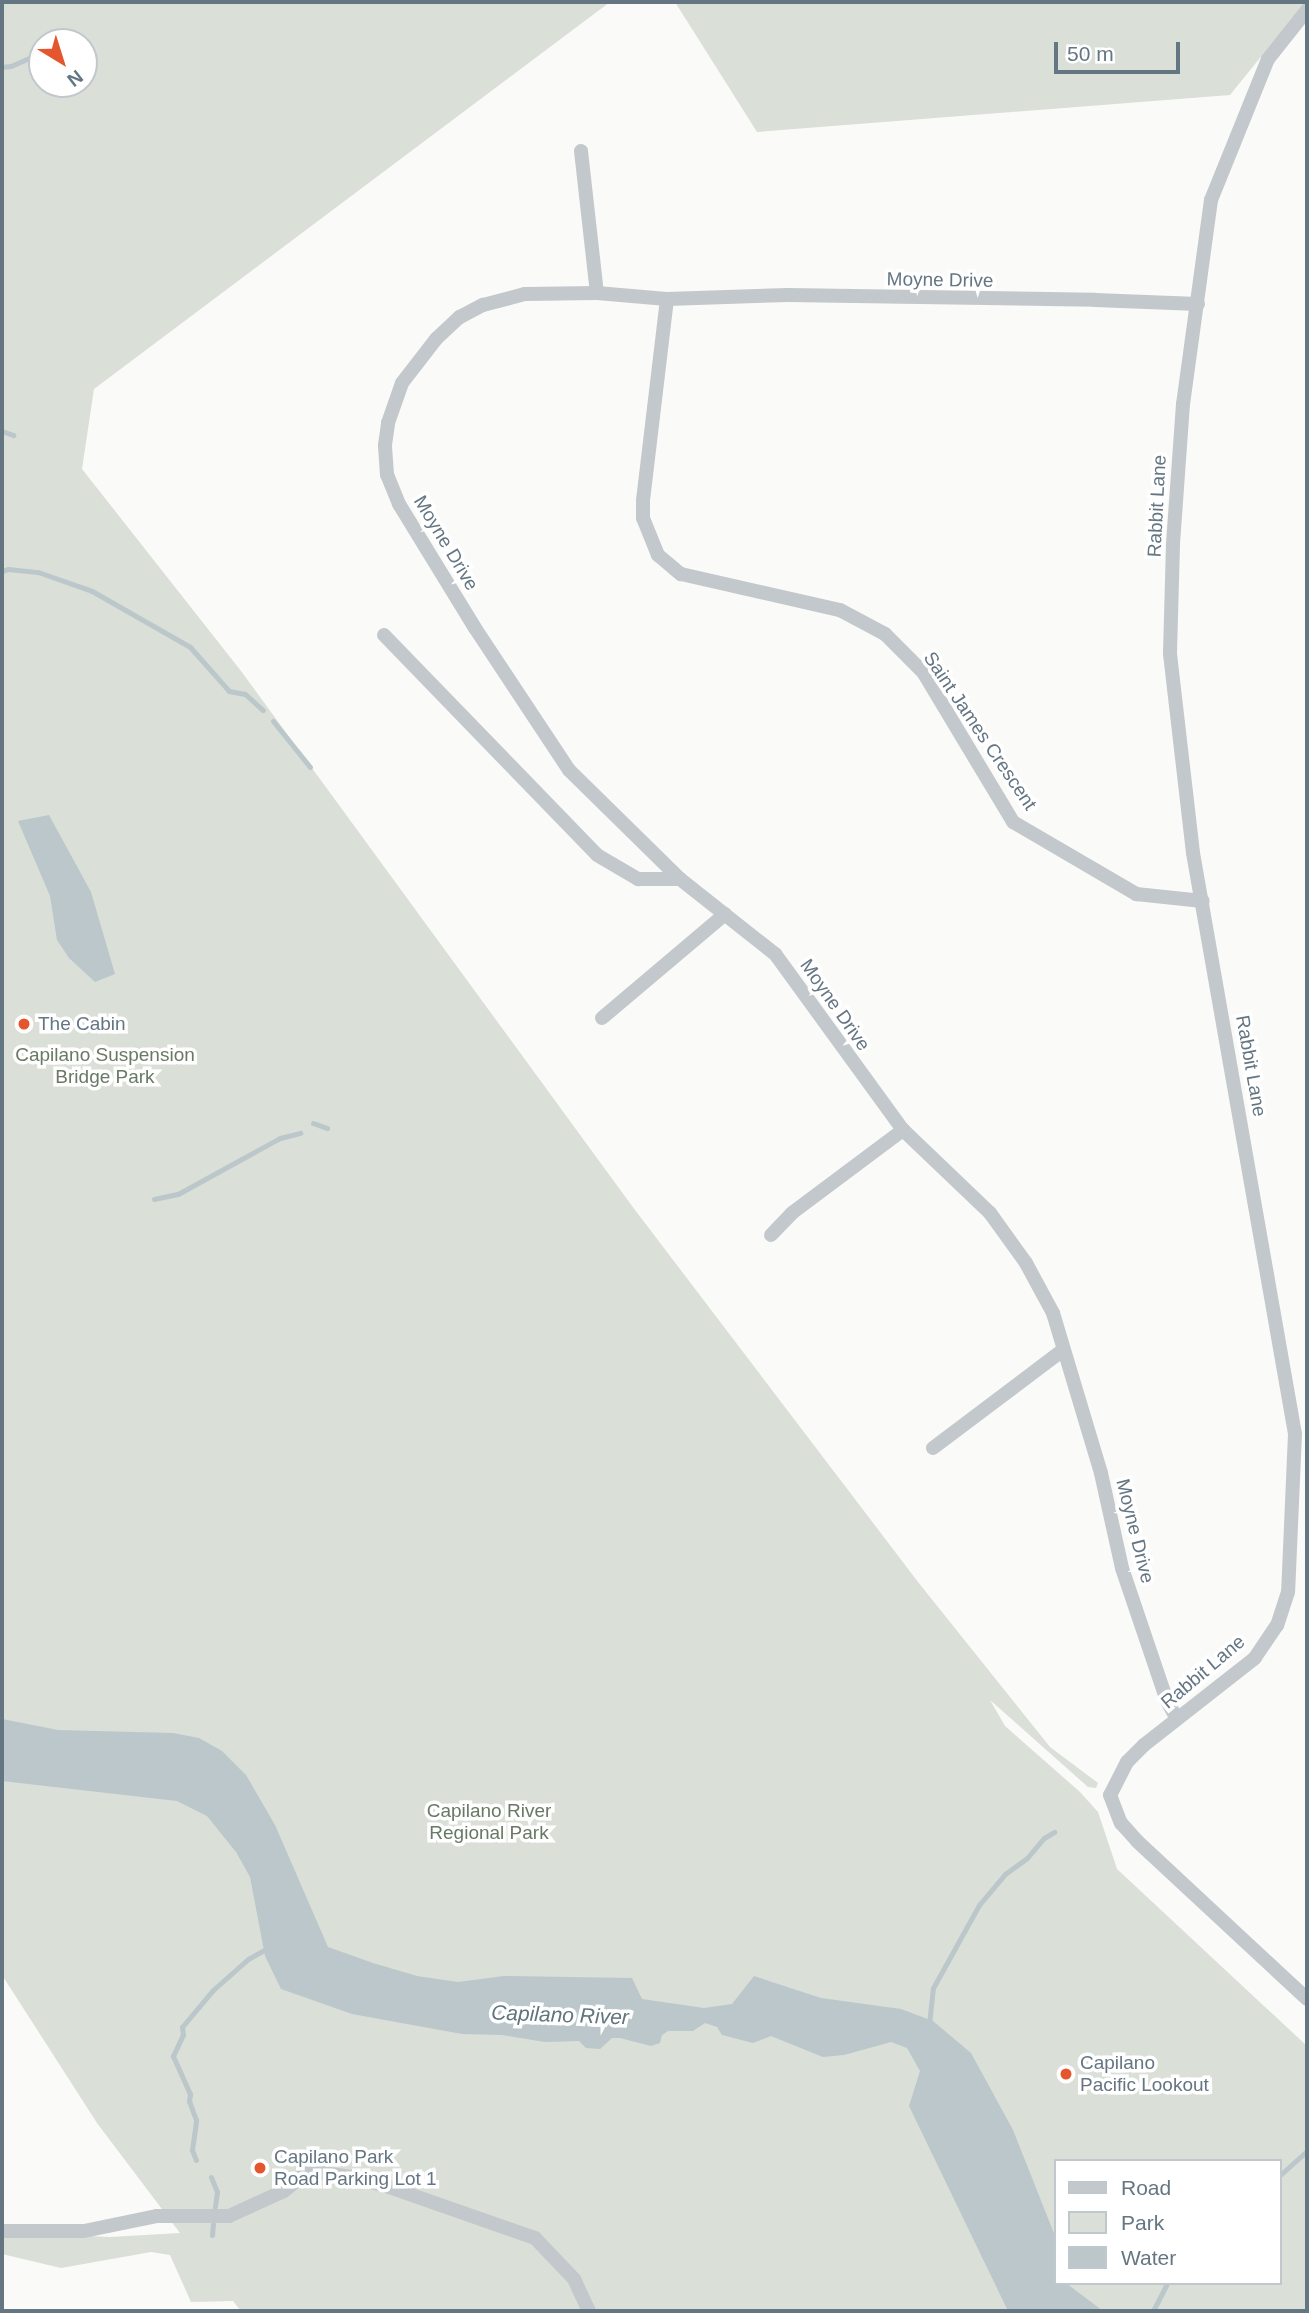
<!DOCTYPE html>
<style>
body{margin:0}
#map{position:relative;width:1309px;height:2313px;overflow:hidden;background:#fafaf8;font-family:Helvetica,sans-serif}
div>[style]{position:absolute}
.green>*{inset:0;background:#dadfd7}
.water>*{inset:0;background:#bbc7cb}
.stream>*{height:5px;margin:-2.5px;padding:0 2.5px;transform-origin:2.5px;border-radius:2.5px;background:#bbc7cb}
.minor>*{height:14px;margin:-7px;padding:0 7px;transform-origin:7px;border-radius:7px;background:#c3c8cc}
.dots>*{width:19px;height:19px;translate:-50% -50%;box-sizing:border-box;border:4px solid #fff;border-radius:50%}
span{translate:-50% -50%;white-space:nowrap;text-align:center;line-height:1.15;-webkit-text-stroke:7px #fff;paint-order:stroke}
.street-label{font-size:19px;color:#657683}
.poi-label{font-size:19px;color:#657683}
.left{translate:0 -50%;text-align:left}
.park-label{font-size:19px;color:#687a64}
.water-label{font-size:21px;color:#60757c;font-style:italic}
.frame{position:absolute;inset:0;border:4px solid #657683;pointer-events:none}
.legend{position:absolute;left:1054px;top:2159px;width:228px;height:126px;box-sizing:border-box;background:#fff;border:2px solid #c1c8cd;margin:0;padding:9px 12px;list-style:none;font-size:21px;color:#657683}
.legend li{display:flex;align-items:center;gap:14px;height:35px}
.legend b{width:35px;border:2px solid #c1c8cd}
.north{position:absolute;left:28px;top:28px;width:70px;height:70px;box-sizing:border-box;background:#fff;border:2px solid #c1c8cd;border-radius:50%;rotate:142deg;font-size:19px;font-weight:700;line-height:28px;text-align:center;color:#657683}
.north::after{content:'';display:block;margin:auto;width:24px;height:32px;background:#e4572e;clip-path:polygon(50% 0,100% 100%,50% 72%,0 100%)}
.scale{position:absolute;left:1054px;top:42px;width:126px;height:32px;box-sizing:border-box;border:4px solid #657683;border-top:0;padding-left:9px;font-size:21px;line-height:24px;white-space:nowrap;color:#657683;-webkit-text-stroke:5px #fff;paint-order:stroke}
</style>
<div id="map">
<div class="green">
<i style="clip-path:polygon(evenodd,2px 2px,610px 2px,94px 389px,82px 469px,241px 671px,632px 1206px,918px 1582px,1050px 1747px,1098px 1783px,1096px 1788px,1088px 1787px,990px 1700px,1005px 1726px,1080px 1792px,1098px 1812px,1117px 1869px,1307px 2046px,1307px 2311px,241px 2311px,233px 2301px,191px 2302px,170px 2255px,151px 2252px,61px 2268px,2px 2254px,2px 2232px,110px 2237px,180px 2233px,97px 2123px,2px 1975px,2px 2px,42px 42px,84px 42px,84px 84px,42px 84px,42px 42px,2px 2px,1055px 2161px,1279px 2161px,1279px 2283px,1055px 2283px,1055px 2161px)"></i>
<i style="clip-path:polygon(675px 2px,1305px 2px,1230px 95px,757px 132px)"></i>
</div>
<div class="water">
<i style="clip-path:polygon(49px 815px,91px 892px,115px 974px,95px 982px,69px 958px,57px 940px,50px 896px,18px 821px)"></i>
<i style="clip-path:polygon(2px 1719px,58px 1730px,173px 1733px,199px 1738px,222px 1751px,246px 1775px,275px 1825px,328px 1947px,373px 1963px,417px 1976px,458px 1982px,504px 1976px,632px 1978px,642px 1999px,704px 2008px,732px 2004px,754px 1976px,821px 1998px,901px 2009px,933px 2021px,971px 2053px,1013px 2130px,1055px 2236px,1055px 2283px,1066px 2283px,1103px 2311px,1008px 2311px,909px 2106px,920px 2071px,907px 2048px,891px 2042px,844px 2055px,823px 2057px,771px 2036px,753px 2043px,722px 2035px,717px 2027px,705px 2023px,693px 2031px,668px 2031px,662px 2035px,660px 2043px,651px 2046px,620px 2038px,612px 2038px,600px 2049px,586px 2048px,579px 2041px,545px 2042px,502px 2035px,462px 2034px,352px 2014px,281px 1989px,265px 1956px,250px 1877px,236px 1852px,207px 1816px,177px 1801px,2px 1781px)"></i>
</div>
<div class="stream">
<i style="left:2px;top:67px;width:9px;rotate:-6deg"></i>
<i style="left:11px;top:66px;width:24px;rotate:-24deg"></i>
<i style="left:2px;top:431px;width:12px;rotate:20deg"></i>
<i style="left:2px;top:571px;width:6px;rotate:-18deg"></i>
<i style="left:8px;top:569px;width:30px;rotate:6deg"></i>
<i style="left:38px;top:572px;width:57px;rotate:19.4deg"></i>
<i style="left:92px;top:591px;width:113px;rotate:29.7deg"></i>
<i style="left:190px;top:647px;width:59px;rotate:48.4deg"></i>
<i style="left:229px;top:691px;width:16px;rotate:11deg"></i>
<i style="left:245px;top:694px;width:24px;rotate:42deg"></i>
<i style="left:273px;top:721px;width:59px;rotate:51.2deg"></i>
<i style="left:313px;top:1123px;width:15px;rotate:20deg"></i>
<i style="left:154px;top:1199px;width:25px;rotate:-12deg"></i>
<i style="left:178px;top:1194px;width:116px;rotate:-28.8deg"></i>
<i style="left:280px;top:1138px;width:21px;rotate:-14deg"></i>
<i style="left:929px;top:2025px;width:37px;rotate:-84deg"></i>
<i style="left:933px;top:1988px;width:95px;rotate:-61deg"></i>
<i style="left:979px;top:1905px;width:40px;rotate:-50deg"></i>
<i style="left:1005px;top:1874px;width:27px;rotate:-36deg"></i>
<i style="left:1027px;top:1858px;width:26px;rotate:-50deg"></i>
<i style="left:1044px;top:1838px;width:12px;rotate:-31deg"></i>
<i style="left:196px;top:2160px;width:11px;rotate:-112deg"></i>
<i style="left:192px;top:2150px;width:30px;rotate:-82deg"></i>
<i style="left:196px;top:2120px;width:20px;rotate:-110deg"></i>
<i style="left:189px;top:2101px;width:7px;rotate:-82deg"></i>
<i style="left:190px;top:2094px;width:42px;rotate:-114.1deg"></i>
<i style="left:173px;top:2056px;width:23px;rotate:-65deg"></i>
<i style="left:183px;top:2035px;width:8px;rotate:-97deg"></i>
<i style="left:182px;top:2027px;width:48px;rotate:-50deg"></i>
<i style="left:213px;top:1990px;width:47px;rotate:-41.5deg"></i>
<i style="left:248px;top:1959px;width:25px;rotate:-29deg"></i>
<i style="left:1279px;top:2176px;width:38px;rotate:-42deg"></i>
<i style="left:211px;top:2177px;width:16px;rotate:68deg"></i>
<i style="left:217px;top:2192px;width:15px;rotate:98deg"></i>
<i style="left:212px;top:2235px;width:11px;rotate:-85deg"></i>
<i style="left:1153px;top:2311px;width:31px;rotate:-63deg"></i>
</div>
<div class="minor">
<i style="left:1307px;top:10px;width:63px;rotate:128.5deg"></i>
<i style="left:1268px;top:59px;width:152px;rotate:112deg"></i>
<i style="left:1211px;top:200px;width:206px;rotate:97.8deg"></i>
<i style="left:1183px;top:404px;width:141px;rotate:94.1deg"></i>
<i style="left:1173px;top:545px;width:109px;rotate:91.6deg"></i>
<i style="left:1170px;top:654px;width:200px;rotate:83.4deg"></i>
<i style="left:1193px;top:853px;width:590px;rotate:80.04deg"></i>
<i style="left:1295px;top:1434px;width:158px;rotate:92.5deg"></i>
<i style="left:1288px;top:1592px;width:35px;rotate:108deg"></i>
<i style="left:1277px;top:1625px;width:40px;rotate:124deg"></i>
<i style="left:1255px;top:1658px;width:141px;rotate:141.9deg"></i>
<i style="left:1144px;top:1745px;width:24px;rotate:135deg"></i>
<i style="left:1127px;top:1762px;width:37px;rotate:117deg"></i>
<i style="left:1110px;top:1795px;width:30px;rotate:69deg"></i>
<i style="left:1121px;top:1823px;width:24px;rotate:48deg"></i>
<i style="left:1137px;top:1841px;width:232px;rotate:42.9deg"></i>
<i style="left:581px;top:151px;width:143px;rotate:83.6deg"></i>
<i style="left:667px;top:299px;width:203px;rotate:96.8deg"></i>
<i style="left:643px;top:501px;width:17px;rotate:90deg"></i>
<i style="left:643px;top:518px;width:40px;rotate:68deg"></i>
<i style="left:658px;top:555px;width:30px;rotate:40deg"></i>
<i style="left:681px;top:574px;width:163px;rotate:12.8deg"></i>
<i style="left:840px;top:610px;width:51px;rotate:28.1deg"></i>
<i style="left:885px;top:634px;width:54px;rotate:45deg"></i>
<i style="left:923px;top:672px;width:175px;rotate:59deg"></i>
<i style="left:1013px;top:822px;width:143px;rotate:30.3deg"></i>
<i style="left:1136px;top:894px;width:67px;rotate:6deg"></i>
<i style="left:384px;top:635px;width:306px;rotate:45.9deg"></i>
<i style="left:597px;top:855px;width:48px;rotate:30.3deg"></i>
<i style="left:638px;top:879px;width:42px"></i>
<i style="left:602px;top:1018px;width:161px;rotate:-40.2deg"></i>
<i style="left:771px;top:1235px;width:30px;rotate:-46deg"></i>
<i style="left:792px;top:1213px;width:139px;rotate:-36.8deg"></i>
<i style="left:933px;top:1448px;width:163px;rotate:-37deg"></i>
<i style="left:1177px;top:1719px;width:21px;rotate:-119deg"></i>
<i style="left:1167px;top:1701px;width:140px;rotate:-108.7deg"></i>
<i style="left:1122px;top:1568px;width:97px;rotate:-102.5deg"></i>
<i style="left:1101px;top:1473px;width:167px;rotate:-106.7deg"></i>
<i style="left:1053px;top:1313px;width:57px;rotate:-118.4deg"></i>
<i style="left:1026px;top:1263px;width:62px;rotate:-125.8deg"></i>
<i style="left:990px;top:1213px;width:120px;rotate:-136.3deg"></i>
<i style="left:903px;top:1130px;width:218px;rotate:-126deg"></i>
<i style="left:775px;top:954px;width:121px;rotate:-141.7deg"></i>
<i style="left:680px;top:879px;width:156px;rotate:-135.5deg"></i>
<i style="left:569px;top:770px;width:170px;rotate:-123.5deg"></i>
<i style="left:475px;top:628px;width:145px;rotate:-121.5deg"></i>
<i style="left:399px;top:504px;width:31px;rotate:-112deg"></i>
<i style="left:387px;top:475px;width:30px;rotate:-94deg"></i>
<i style="left:385px;top:445px;width:22px;rotate:-82deg"></i>
<i style="left:388px;top:423px;width:42px;rotate:-70.7deg"></i>
<i style="left:402px;top:383px;width:56px;rotate:-52.3deg"></i>
<i style="left:436px;top:339px;width:33px;rotate:-43deg"></i>
<i style="left:460px;top:317px;width:26px;rotate:-28deg"></i>
<i style="left:483px;top:305px;width:43px;rotate:-14.7deg"></i>
<i style="left:525px;top:294px;width:72px;rotate:-0.8deg"></i>
<i style="left:597px;top:293px;width:70px;rotate:4.9deg"></i>
<i style="left:667px;top:299px;width:121px;rotate:-1.9deg"></i>
<i style="left:788px;top:295px;width:307px;rotate:0.9deg"></i>
<i style="left:1095px;top:300px;width:103px;rotate:2.2deg"></i>
<i style="left:2px;top:2231px;width:82px"></i>
<i style="left:84px;top:2231px;width:75px;rotate:-11.6deg"></i>
<i style="left:157px;top:2216px;width:72px"></i>
<i style="left:229px;top:2216px;width:60px;rotate:-24.4deg"></i>
<i style="left:284px;top:2191px;width:31px;rotate:-40deg"></i>
<i style="left:308px;top:2171px;width:44px;rotate:7.8deg"></i>
<i style="left:352px;top:2177px;width:38px;rotate:15deg"></i>
<i style="left:389px;top:2187px;width:155px;rotate:19.3deg"></i>
<i style="left:535px;top:2238px;width:57px;rotate:46.4deg"></i>
<i style="left:574px;top:2279px;width:35px;rotate:65deg"></i>
</div>
<div class="dots">
<i style="left:24px;top:1024px;background:#e4572e"></i>
<i style="left:1066px;top:2074px;background:#e4572e"></i>
<i style="left:260px;top:2168px;background:#e4572e"></i>
</div>
<div class="street-label">
<span style="left:940px;top:280px;rotate:1deg">Moyne Drive</span>
<span style="left:1157px;top:506px;rotate:-87deg">Rabbit Lane</span>
<span style="left:446px;top:543px;rotate:59deg">Moyne Drive</span>
<span style="left:980px;top:731px;rotate:56deg">Saint James Crescent</span>
<span style="left:835px;top:1005px;rotate:55deg">Moyne Drive</span>
<span style="left:1251px;top:1066px;rotate:80deg">Rabbit Lane</span>
<span style="left:1135px;top:1531px;rotate:76deg">Moyne Drive</span>
<span style="left:1203px;top:1672px;rotate:-40deg">Rabbit Lane</span>
</div>
<div class="poi-label">
<span class="left" style="left:38px;top:1024px">The Cabin</span>
<span class="left" style="left:1080px;top:2074px">Capilano<br>Pacific Lookout</span>
<span class="left" style="left:274px;top:2168px">Capilano Park<br>Road Parking Lot 1</span>
</div>
<div class="park-label">
<span style="left:105px;top:1066px">Capilano Suspension<br>Bridge Park</span>
<span style="left:489px;top:1822px">Capilano River<br>Regional Park</span>
</div>
<div class="water-label">
<span style="left:560px;top:2015px;rotate:2deg">Capilano River</span>
</div>
<div class="frame"></div>
<ul class="legend">
<li><b style="height:9px;background:#c3c8cc"></b>Road</li>
<li><b style="height:19px;background:#dadfd7"></b>Park</li>
<li><b style="height:19px;background:#bbc7cb"></b>Water</li>
</ul>
<div class="north">N</div>
<div class="scale">50 m</div>
</div>
